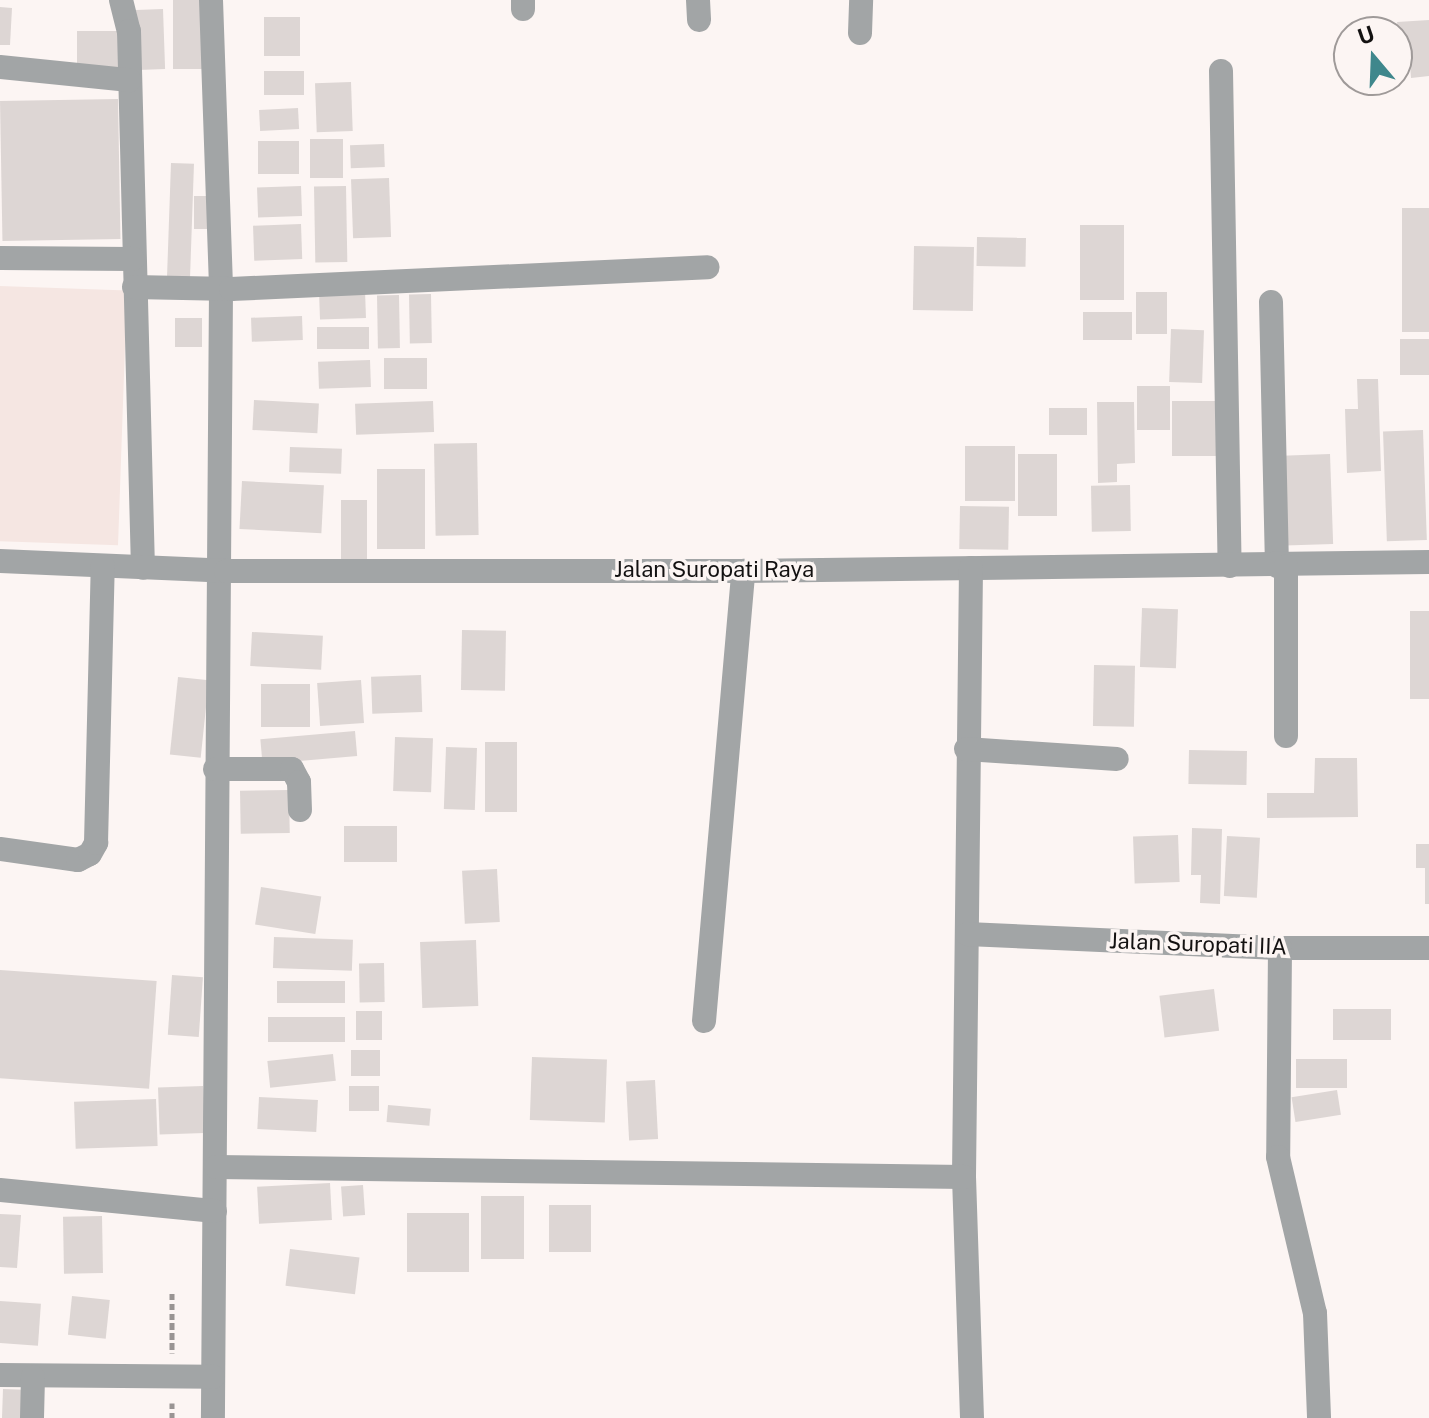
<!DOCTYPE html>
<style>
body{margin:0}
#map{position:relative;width:1429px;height:1418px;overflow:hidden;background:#fcf5f3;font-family:"Public Sans",sans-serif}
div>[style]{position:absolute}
.built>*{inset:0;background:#f5e6e2;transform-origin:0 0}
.building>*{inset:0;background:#ddd6d4;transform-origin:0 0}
.path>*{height:5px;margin-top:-2.5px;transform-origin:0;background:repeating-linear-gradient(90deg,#999493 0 6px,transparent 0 10px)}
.minor>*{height:24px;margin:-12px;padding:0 12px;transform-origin:12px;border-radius:12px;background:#a2a5a6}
span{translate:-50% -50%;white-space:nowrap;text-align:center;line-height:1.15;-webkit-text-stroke:7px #fcf5f3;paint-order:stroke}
.street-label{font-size:22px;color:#131111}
.north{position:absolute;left:1333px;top:16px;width:80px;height:80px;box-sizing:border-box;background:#fcf5f3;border:2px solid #9f9a99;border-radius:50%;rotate:341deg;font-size:22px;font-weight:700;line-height:32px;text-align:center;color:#131111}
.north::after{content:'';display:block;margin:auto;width:28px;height:36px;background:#3f878c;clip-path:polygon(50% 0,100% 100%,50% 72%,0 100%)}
</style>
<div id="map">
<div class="built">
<i style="left:0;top:286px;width:127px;height:255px;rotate:2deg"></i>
</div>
<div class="building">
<i style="left:173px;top:0;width:31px;height:69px"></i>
<i style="clip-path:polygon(0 7px,12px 8px,10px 45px,0 45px)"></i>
<i style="left:163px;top:9px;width:60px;height:27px;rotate:88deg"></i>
<i style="left:264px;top:17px;width:36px;height:39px"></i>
<i style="clip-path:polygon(1429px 20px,1429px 76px,1411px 78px,1408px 39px,1399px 39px,1397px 22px)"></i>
<i style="left:77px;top:31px;width:48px;height:36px"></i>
<i style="left:304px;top:71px;width:24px;height:40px;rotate:90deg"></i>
<i style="left:351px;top:82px;width:49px;height:36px;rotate:88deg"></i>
<i style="left:118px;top:99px;width:140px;height:118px;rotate:89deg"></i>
<i style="left:298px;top:108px;width:21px;height:39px;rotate:87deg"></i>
<i style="left:310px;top:139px;width:33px;height:39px"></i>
<i style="left:299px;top:141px;width:33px;height:41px;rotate:90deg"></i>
<i style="left:384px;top:144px;width:23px;height:34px;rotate:88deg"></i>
<i style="left:171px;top:163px;width:23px;height:118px;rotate:2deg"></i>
<i style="left:389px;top:178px;width:59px;height:38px;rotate:88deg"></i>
<i style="left:301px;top:186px;width:30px;height:44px;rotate:88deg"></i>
<i style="left:346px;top:186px;width:76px;height:32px;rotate:89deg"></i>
<i style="left:194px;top:196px;width:24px;height:33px"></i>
<i style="left:1402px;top:208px;width:27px;height:124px"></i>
<i style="left:301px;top:224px;width:35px;height:48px;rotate:88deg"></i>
<i style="left:1124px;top:225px;width:75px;height:44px;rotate:90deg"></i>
<i style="left:977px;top:237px;width:49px;height:29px;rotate:1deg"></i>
<i style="left:914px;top:246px;width:60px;height:64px;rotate:1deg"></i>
<i style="left:365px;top:290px;width:28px;height:46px;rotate:88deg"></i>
<i style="left:1136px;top:292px;width:31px;height:42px"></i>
<i style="left:431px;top:294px;width:49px;height:22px;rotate:89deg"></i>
<i style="left:399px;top:295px;width:53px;height:22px;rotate:89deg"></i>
<i style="left:1132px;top:312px;width:28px;height:49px;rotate:90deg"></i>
<i style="left:302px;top:316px;width:24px;height:51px;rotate:88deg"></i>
<i style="left:175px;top:318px;width:27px;height:29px"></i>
<i style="left:369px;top:327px;width:22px;height:52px;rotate:90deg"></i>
<i style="left:1171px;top:329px;width:33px;height:53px;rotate:2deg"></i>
<i style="left:1429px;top:339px;width:36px;height:29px;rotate:90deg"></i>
<i style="left:427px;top:358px;width:31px;height:43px;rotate:90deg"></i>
<i style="left:370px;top:360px;width:27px;height:52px;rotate:88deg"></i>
<i style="clip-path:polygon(1357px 379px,1378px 379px,1381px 471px,1347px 473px,1345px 409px,1358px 409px)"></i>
<i style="left:1137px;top:386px;width:33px;height:44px"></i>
<i style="left:254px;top:400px;width:65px;height:30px;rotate:3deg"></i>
<i style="left:433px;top:401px;width:31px;height:78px;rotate:88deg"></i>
<i style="left:1217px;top:401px;width:55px;height:45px;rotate:90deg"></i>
<i style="clip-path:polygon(1097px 402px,1134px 402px,1135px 463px,1117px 464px,1117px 482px,1098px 483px)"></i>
<i style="left:1049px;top:408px;width:38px;height:27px"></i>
<i style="left:1423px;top:430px;width:110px;height:40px;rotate:88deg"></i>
<i style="left:477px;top:443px;width:92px;height:43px;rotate:89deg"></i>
<i style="left:965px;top:446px;width:50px;height:55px"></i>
<i style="left:290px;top:447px;width:52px;height:25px;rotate:2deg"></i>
<i style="left:1018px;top:454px;width:39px;height:62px"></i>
<i style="left:1330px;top:454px;width:90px;height:48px;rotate:88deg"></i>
<i style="left:377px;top:469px;width:48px;height:80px"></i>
<i style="left:242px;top:481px;width:82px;height:48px;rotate:3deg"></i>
<i style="left:1130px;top:485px;width:46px;height:39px;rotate:89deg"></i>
<i style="left:341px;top:500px;width:26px;height:66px"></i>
<i style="left:960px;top:506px;width:49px;height:43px;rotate:1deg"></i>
<i style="left:1142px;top:608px;width:36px;height:59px;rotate:2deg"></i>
<i style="left:1429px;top:611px;width:88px;height:19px;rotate:90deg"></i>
<i style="left:462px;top:630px;width:44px;height:60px;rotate:1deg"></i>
<i style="left:252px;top:632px;width:71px;height:34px;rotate:3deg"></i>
<i style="left:1094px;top:665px;width:41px;height:61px;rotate:1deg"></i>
<i style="left:421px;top:675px;width:37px;height:50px;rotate:88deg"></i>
<i style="left:178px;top:677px;width:31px;height:78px;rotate:6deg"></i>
<i style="left:361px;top:680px;width:43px;height:44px;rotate:86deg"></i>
<i style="left:310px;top:684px;width:43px;height:49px;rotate:90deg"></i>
<i style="left:355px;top:731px;width:25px;height:95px;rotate:85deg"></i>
<i style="left:395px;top:737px;width:38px;height:54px;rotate:2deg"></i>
<i style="left:517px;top:742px;width:70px;height:32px;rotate:90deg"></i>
<i style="left:446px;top:747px;width:31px;height:62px;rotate:2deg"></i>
<i style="left:1189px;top:750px;width:58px;height:34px;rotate:1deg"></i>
<i style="clip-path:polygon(1315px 758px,1357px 758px,1358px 817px,1267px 818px,1267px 793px,1314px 793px)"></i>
<i style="left:289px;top:790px;width:43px;height:49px;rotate:89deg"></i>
<i style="left:344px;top:826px;width:53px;height:36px"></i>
<i style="clip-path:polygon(1192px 828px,1222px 829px,1220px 904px,1200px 903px,1201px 875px,1191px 875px)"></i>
<i style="left:1178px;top:835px;width:47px;height:45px;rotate:88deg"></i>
<i style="left:1227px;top:836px;width:33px;height:60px;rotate:3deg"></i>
<i style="clip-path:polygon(1416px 844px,1429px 844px,1429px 904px,1425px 904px,1425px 868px,1416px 868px)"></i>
<i style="left:497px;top:869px;width:53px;height:35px;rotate:87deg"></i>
<i style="left:261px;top:887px;width:61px;height:38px;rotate:9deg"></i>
<i style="left:274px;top:937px;width:79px;height:31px;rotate:2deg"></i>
<i style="left:476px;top:940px;width:66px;height:56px;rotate:88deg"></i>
<i style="left:384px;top:963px;width:39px;height:25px;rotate:89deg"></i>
<i style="left:0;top:970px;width:157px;height:108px;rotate:4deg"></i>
<i style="left:172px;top:975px;width:31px;height:60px;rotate:4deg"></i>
<i style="left:345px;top:981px;width:22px;height:68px;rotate:90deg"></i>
<i style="left:1214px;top:989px;width:42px;height:55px;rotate:83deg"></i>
<i style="left:1333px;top:1009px;width:58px;height:31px"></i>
<i style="left:356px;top:1011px;width:26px;height:29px"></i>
<i style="left:268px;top:1017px;width:77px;height:25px"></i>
<i style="left:351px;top:1050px;width:29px;height:26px"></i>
<i style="left:333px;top:1054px;width:27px;height:66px;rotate:84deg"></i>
<i style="left:532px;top:1057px;width:75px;height:63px;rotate:2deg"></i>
<i style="left:1347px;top:1059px;width:29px;height:51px;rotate:90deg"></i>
<i style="left:655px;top:1080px;width:59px;height:29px;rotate:87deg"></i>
<i style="left:203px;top:1086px;width:47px;height:45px;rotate:88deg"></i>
<i style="left:379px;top:1086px;width:25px;height:30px;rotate:90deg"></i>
<i style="left:1337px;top:1090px;width:25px;height:46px;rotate:81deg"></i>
<i style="left:259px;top:1097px;width:59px;height:32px;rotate:3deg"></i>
<i style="left:156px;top:1099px;width:47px;height:82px;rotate:88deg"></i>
<i style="left:388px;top:1105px;width:43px;height:17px;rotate:5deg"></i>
<i style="left:330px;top:1183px;width:37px;height:73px;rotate:87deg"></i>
<i style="left:363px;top:1185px;width:30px;height:22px;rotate:86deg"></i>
<i style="left:481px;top:1196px;width:43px;height:63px"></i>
<i style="left:549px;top:1205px;width:42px;height:47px"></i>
<i style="left:469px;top:1213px;width:59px;height:62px;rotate:90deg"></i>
<i style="clip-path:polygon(0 1214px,21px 1215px,17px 1268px,0 1267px)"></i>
<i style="left:102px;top:1216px;width:57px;height:39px;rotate:89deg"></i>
<i style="left:290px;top:1249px;width:70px;height:37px;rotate:7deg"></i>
<i style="left:72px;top:1296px;width:38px;height:39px;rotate:6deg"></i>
<i style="left:0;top:1301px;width:41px;height:42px;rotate:4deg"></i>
<i style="left:3px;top:1389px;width:28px;height:29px;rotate:2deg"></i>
</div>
<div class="path">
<i style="left:172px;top:1293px;width:60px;rotate:90deg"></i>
<i style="left:172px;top:1418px;width:15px;rotate:-90deg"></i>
</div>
<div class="minor">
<i style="left:121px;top:0;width:32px;rotate:76deg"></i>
<i style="left:129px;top:31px;width:537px;rotate:88.51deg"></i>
<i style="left:211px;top:0;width:289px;rotate:88deg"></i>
<i style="left:221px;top:289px;width:1129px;rotate:90.41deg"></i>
<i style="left:698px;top:0;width:20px;rotate:87deg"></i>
<i style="left:523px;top:9px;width:9px;rotate:-90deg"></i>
<i style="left:860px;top:33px;width:33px;rotate:-88deg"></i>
<i style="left:0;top:67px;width:130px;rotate:5.8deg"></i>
<i style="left:1221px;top:71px;width:495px;rotate:89deg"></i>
<i style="left:0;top:258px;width:133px;rotate:0.4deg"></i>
<i style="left:134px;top:287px;width:97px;rotate:1.2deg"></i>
<i style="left:231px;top:289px;width:477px;rotate:-2.6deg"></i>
<i style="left:1271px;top:302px;width:264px;rotate:88.7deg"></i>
<i style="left:0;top:561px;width:226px;rotate:2.5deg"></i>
<i style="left:226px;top:571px;width:517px"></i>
<i style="left:743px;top:571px;width:686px;rotate:-0.75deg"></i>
<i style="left:1286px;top:566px;width:170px;rotate:90deg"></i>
<i style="left:971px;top:568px;width:609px;rotate:90.66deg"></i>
<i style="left:964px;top:1177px;width:241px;rotate:88.1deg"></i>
<i style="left:966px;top:749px;width:151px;rotate:3.8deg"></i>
<i style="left:215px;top:769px;width:77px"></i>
<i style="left:292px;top:769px;width:15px;rotate:62deg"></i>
<i style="left:299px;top:782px;width:28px;rotate:88deg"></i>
<i style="left:0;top:849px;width:79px;rotate:8deg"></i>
<i style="left:78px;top:860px;width:13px;rotate:-27deg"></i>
<i style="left:90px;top:854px;width:13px;rotate:-61deg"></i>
<i style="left:96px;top:843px;width:277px;rotate:-88.6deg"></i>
<i style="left:967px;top:934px;width:313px;rotate:2.6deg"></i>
<i style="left:1280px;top:948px;width:149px"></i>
<i style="left:1280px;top:948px;width:209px;rotate:90.5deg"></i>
<i style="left:1278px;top:1157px;width:160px;rotate:76.7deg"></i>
<i style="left:1315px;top:1313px;width:105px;rotate:87.8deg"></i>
<i style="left:704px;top:1021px;width:452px;rotate:-85deg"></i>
<i style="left:216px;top:1167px;width:748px;rotate:0.77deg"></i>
<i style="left:0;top:1190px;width:216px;rotate:5.6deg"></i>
<i style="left:0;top:1375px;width:213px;rotate:0.5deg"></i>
<i style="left:32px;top:1418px;width:41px;rotate:-88.6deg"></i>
</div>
<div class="street-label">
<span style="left:714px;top:570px">Jalan Suropati Raya</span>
<span style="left:1198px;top:944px;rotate:2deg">Jalan Suropati IIA</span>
</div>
<div class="north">U</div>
</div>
